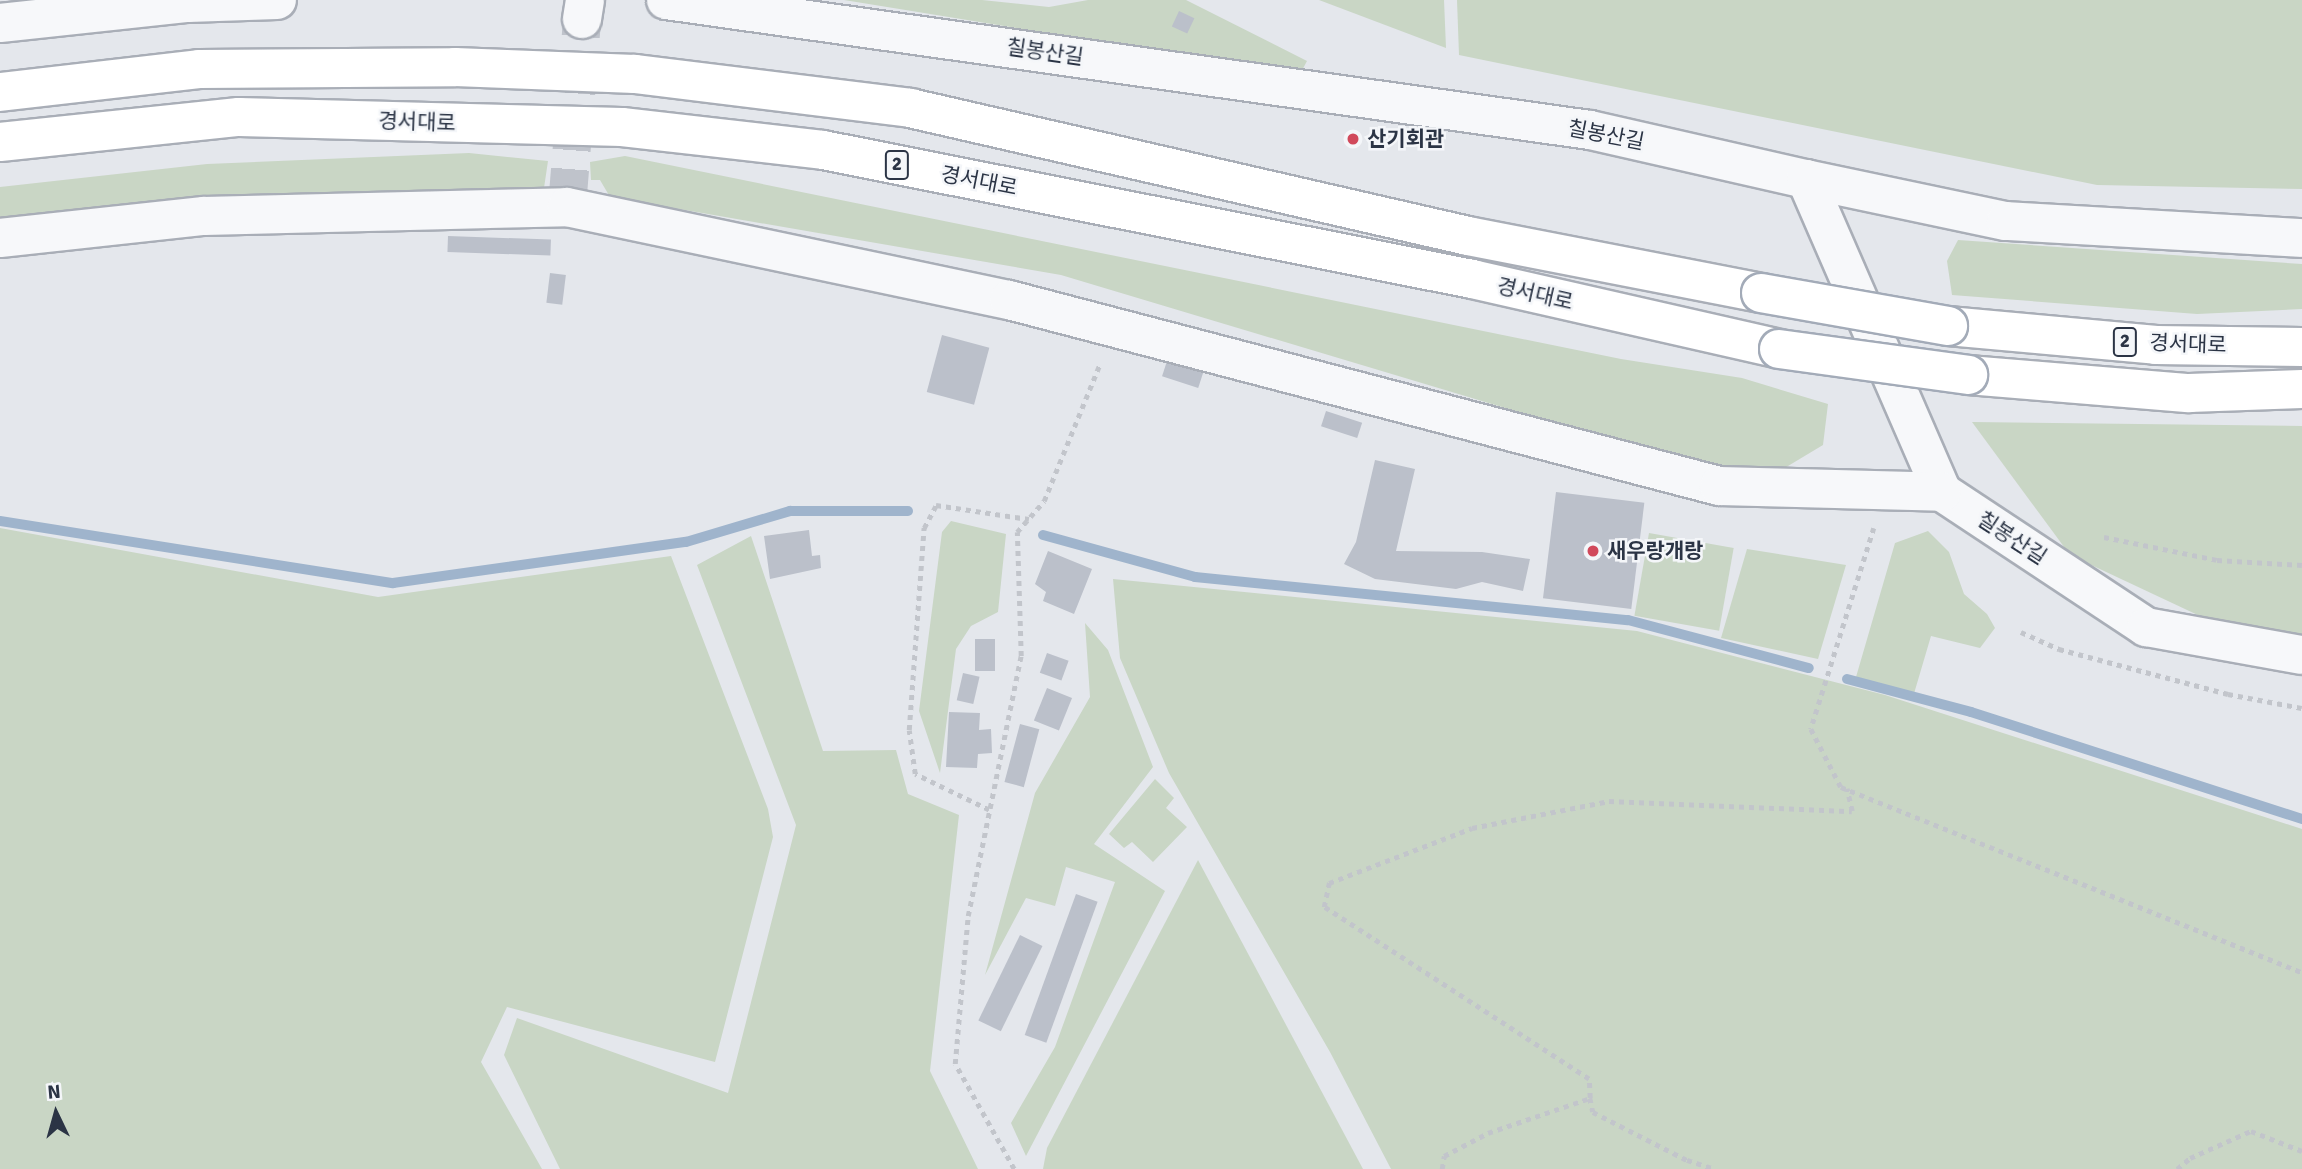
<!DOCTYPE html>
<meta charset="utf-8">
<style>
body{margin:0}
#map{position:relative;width:2302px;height:1169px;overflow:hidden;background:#e4e7ec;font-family:Signika,"Noto Sans KR",sans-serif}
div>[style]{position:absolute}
.green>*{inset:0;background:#c9d6c5;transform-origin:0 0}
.stream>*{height:10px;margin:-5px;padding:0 5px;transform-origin:5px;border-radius:5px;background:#9fb4cc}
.building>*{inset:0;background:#bbc0ca;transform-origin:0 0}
.minor-tunnel>*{height:38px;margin-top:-19px;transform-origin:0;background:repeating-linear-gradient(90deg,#bfc3cb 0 38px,transparent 0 57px)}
.path>*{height:4.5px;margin-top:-2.25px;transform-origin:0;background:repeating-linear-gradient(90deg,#c2c5cb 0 5px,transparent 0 10px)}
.roads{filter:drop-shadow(2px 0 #a9aeb7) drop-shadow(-2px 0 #a9aeb7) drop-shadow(0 2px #a9aeb7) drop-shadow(0 -2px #a9aeb7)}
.minor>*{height:38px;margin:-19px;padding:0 19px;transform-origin:19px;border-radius:19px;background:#f7f8fa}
.major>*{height:38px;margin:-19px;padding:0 19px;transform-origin:19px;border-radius:19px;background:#fff}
.bridges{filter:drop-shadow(2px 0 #a3abb8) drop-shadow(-2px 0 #a3abb8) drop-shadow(0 2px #a3abb8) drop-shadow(0 -2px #a3abb8)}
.major-bridge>*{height:38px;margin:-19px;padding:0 19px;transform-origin:19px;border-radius:19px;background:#fff}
.dots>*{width:19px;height:19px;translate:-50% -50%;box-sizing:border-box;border:4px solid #f4f6f9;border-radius:50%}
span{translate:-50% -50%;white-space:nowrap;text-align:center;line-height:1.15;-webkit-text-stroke:5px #f4f6f9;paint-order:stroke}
.shield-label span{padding:2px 5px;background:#f4f6f9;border:2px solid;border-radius:5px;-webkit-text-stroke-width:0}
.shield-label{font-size:19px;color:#2b3445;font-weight:700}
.street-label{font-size:21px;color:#2b3445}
.poi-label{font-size:21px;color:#2b3445;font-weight:700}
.left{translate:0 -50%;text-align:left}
.north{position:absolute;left:21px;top:1078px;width:70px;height:70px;-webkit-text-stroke:5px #f4f6f9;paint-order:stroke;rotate:355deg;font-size:19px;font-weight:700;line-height:28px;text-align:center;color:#2b3445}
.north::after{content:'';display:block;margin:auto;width:24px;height:32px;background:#2b3445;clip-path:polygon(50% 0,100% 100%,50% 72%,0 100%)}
</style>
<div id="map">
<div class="green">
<i style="clip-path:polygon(844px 0,982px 0,1049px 7px,1088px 0,1186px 0,1307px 61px,1300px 74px)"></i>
<i style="clip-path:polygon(1319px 0,1444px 0,1446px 48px)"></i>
<i style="clip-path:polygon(1457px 0,2302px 0,2302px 189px,2097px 185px,1459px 55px)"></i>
<i style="clip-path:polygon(469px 153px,548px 161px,544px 188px,212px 196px,0 219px,0 187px,207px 164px)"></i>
<i style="clip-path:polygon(625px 156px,1621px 359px,1742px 378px,1828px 404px,1823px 445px,1783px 469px,1702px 467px,1061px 275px,610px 197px,600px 180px,591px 180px,590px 162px)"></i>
<i style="clip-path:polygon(1958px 240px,2302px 264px,2302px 309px,2197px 314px,1952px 295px,1947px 261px)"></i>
<i style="clip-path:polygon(1972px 422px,2302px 426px,2302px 641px,2219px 625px,2070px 555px)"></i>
<i style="clip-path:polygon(951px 521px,1006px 534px,998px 612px,971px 626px,956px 649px,940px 773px,919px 711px,942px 532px)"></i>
<i style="clip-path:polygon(0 528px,378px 597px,671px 556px,768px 809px,773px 837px,715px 1062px,507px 1007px,481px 1062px,542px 1169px,0 1169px)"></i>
<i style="clip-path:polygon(1928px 531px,1949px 552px,1964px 594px,1987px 614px,1995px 628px,1980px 648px,1931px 636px,1913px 697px,1856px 677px,1895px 543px)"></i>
<i style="left:1649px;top:533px;width:86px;height:84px;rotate:10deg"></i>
<i style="clip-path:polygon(751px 536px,823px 751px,896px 750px,908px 794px,959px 815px,930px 1071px,978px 1169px,560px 1169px,504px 1055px,517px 1018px,728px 1093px,796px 825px,697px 565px)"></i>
<i style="clip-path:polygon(1747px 549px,1846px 565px,1818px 659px,1721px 638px)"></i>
<i style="clip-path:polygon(1113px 579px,1637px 631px,1885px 695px,2302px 829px,2302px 1169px,1391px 1169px,1330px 1052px,1169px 773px,1120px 658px)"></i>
<i style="clip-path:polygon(1085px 623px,1108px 650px,1153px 767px,1094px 844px,1165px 891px,1026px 1156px,1011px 1123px,1055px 1047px,1115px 882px,1066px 867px,1055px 906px,1026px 898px,985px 975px,1035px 793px,1090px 697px)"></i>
<i style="clip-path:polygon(1155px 779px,1174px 798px,1166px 808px,1187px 827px,1153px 862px,1132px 842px,1124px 848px,1109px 834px)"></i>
<i style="clip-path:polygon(1198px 860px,1363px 1169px,1043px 1169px,1047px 1148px)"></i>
</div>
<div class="stream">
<i style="left:0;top:521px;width:398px;rotate:9deg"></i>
<i style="left:393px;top:583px;width:296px;rotate:-8deg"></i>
<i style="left:686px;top:542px;width:109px;rotate:-16.6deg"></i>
<i style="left:790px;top:511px;width:118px"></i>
<i style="left:1043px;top:535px;width:158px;rotate:15.4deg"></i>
<i style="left:1195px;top:577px;width:435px;rotate:5.7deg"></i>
<i style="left:1628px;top:620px;width:187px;rotate:14.9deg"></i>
<i style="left:1847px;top:679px;width:128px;rotate:14.9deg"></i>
<i style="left:1971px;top:712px;width:348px;rotate:17.9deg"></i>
</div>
<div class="building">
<i style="left:1179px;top:11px;width:17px;height:17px;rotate:25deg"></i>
<i style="left:448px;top:236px;width:103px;height:16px;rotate:2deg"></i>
<i style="left:550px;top:273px;width:16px;height:30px;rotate:7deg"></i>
<i style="left:942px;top:335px;width:49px;height:59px;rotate:15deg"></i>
<i style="left:1167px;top:361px;width:38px;height:16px;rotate:18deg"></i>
<i style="left:1326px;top:411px;width:38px;height:16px;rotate:18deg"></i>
<i style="clip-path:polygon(1375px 460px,1415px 469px,1396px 551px,1482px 552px,1530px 559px,1523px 591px,1482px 582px,1456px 589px,1375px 579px,1344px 564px,1356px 542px)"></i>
<i style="left:1556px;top:492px;width:89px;height:107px;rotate:7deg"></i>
<i style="clip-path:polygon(809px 530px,812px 556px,820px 555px,821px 568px,770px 579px,764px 536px)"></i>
<i style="clip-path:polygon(1048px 551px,1092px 569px,1074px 614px,1043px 601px,1046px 592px,1035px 584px)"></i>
<i style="left:975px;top:639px;width:20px;height:32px"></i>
<i style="left:1047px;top:653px;width:23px;height:21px;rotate:20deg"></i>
<i style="left:963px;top:673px;width:17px;height:28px;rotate:13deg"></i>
<i style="left:1047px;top:688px;width:27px;height:35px;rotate:22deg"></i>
<i style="clip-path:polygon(949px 712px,980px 713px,979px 730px,991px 729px,992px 753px,978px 754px,977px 768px,946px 767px)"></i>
<i style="left:1020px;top:724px;width:20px;height:60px;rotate:15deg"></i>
<i style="left:1076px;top:894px;width:23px;height:150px;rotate:20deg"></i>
<i style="left:1020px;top:935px;width:25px;height:95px;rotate:26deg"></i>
</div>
<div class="minor-tunnel">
<i style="left:567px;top:207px;width:189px;rotate:-85.4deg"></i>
</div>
<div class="path">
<i style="left:1874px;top:528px;width:211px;rotate:107.4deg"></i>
<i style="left:1811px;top:729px;width:65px;rotate:62.7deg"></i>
<i style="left:1841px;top:787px;width:497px;rotate:21.9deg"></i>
<i style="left:2104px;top:537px;width:115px;rotate:11.5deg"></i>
<i style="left:2217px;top:560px;width:85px;rotate:3.4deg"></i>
<i style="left:2021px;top:632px;width:42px;rotate:24.1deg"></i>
<i style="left:2059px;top:649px;width:175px;rotate:14.9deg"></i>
<i style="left:2228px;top:694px;width:75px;rotate:10.7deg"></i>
<i style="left:989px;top:810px;width:82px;rotate:-154.1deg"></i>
<i style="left:915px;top:774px;width:44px;rotate:-97.8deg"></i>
<i style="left:909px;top:730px;width:203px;rotate:-85.8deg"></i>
<i style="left:924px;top:528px;width:26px;rotate:-62deg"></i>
<i style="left:936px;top:505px;width:94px;rotate:8.6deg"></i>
<i style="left:1590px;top:1098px;width:14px;rotate:78deg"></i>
<i style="left:1593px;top:1112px;width:106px;rotate:27.1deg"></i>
<i style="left:1687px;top:1160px;width:29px;rotate:18deg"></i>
<i style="left:1014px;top:1169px;width:120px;rotate:-119.3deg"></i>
<i style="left:955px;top:1064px;width:149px;rotate:-85deg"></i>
<i style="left:968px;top:916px;width:265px;rotate:-78.5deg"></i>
<i style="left:1021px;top:656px;width:124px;rotate:-91.8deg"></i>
<i style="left:1017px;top:532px;width:41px;rotate:-48.9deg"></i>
<i style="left:1044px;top:501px;width:148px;rotate:-67.8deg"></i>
<i style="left:1442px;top:1169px;width:13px;rotate:-81deg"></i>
<i style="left:1444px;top:1156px;width:50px;rotate:-27.6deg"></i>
<i style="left:1488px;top:1133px;width:108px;rotate:-18.9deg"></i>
<i style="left:1590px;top:1098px;width:19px;rotate:-93deg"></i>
<i style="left:1589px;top:1079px;width:316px;rotate:-147deg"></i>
<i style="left:1324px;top:907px;width:25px;rotate:-78deg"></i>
<i style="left:1329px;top:883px;width:153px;rotate:-21deg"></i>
<i style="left:1472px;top:828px;width:140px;rotate:-11.1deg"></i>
<i style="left:1609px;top:801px;width:243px;rotate:2.4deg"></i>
<i style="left:1852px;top:811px;width:23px;rotate:-103deg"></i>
<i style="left:2177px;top:1169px;width:17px;rotate:-40deg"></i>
<i style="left:2190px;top:1158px;width:67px;rotate:-23.9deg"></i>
<i style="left:2251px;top:1131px;width:55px;rotate:21.4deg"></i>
</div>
<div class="roads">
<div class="minor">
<i style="left:666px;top:0;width:933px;rotate:8.01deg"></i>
<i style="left:1590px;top:130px;width:221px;rotate:12.8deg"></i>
<i style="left:1806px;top:179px;width:341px;rotate:66.5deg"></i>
<i style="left:1942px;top:492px;width:245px;rotate:33.5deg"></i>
<i style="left:2146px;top:627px;width:158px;rotate:10.2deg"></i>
<i style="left:582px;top:19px;width:19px;rotate:-81deg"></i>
<i style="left:0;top:23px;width:189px;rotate:-6.1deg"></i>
<i style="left:188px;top:3px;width:89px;rotate:-1.9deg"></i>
<i style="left:1806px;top:179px;width:204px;rotate:11.9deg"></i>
<i style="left:2006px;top:221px;width:296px;rotate:3.3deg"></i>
<i style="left:0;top:238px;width:205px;rotate:-6.2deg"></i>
<i style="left:204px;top:216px;width:363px;rotate:-1.4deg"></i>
<i style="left:567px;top:207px;width:452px;rotate:11.9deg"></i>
<i style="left:1009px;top:300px;width:734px;rotate:14.68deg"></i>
<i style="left:1719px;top:486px;width:223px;rotate:1.5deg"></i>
</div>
<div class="major">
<i style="left:0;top:92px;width:200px;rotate:-6.6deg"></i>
<i style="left:199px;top:69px;width:256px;rotate:-0.4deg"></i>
<i style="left:455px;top:67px;width:180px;rotate:2.2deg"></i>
<i style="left:635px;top:74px;width:277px;rotate:7deg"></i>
<i style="left:910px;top:108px;width:572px;rotate:12.92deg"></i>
<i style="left:1468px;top:236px;width:298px;rotate:11deg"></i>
<i style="left:0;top:142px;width:240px;rotate:-6deg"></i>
<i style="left:239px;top:117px;width:383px;rotate:1.5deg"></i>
<i style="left:622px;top:127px;width:202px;rotate:6.5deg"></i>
<i style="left:823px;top:150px;width:662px;rotate:11.24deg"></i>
<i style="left:1472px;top:279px;width:315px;rotate:12.8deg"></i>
<i style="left:1948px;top:326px;width:209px;rotate:5.2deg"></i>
<i style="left:2156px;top:345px;width:146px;rotate:0.8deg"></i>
<i style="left:1968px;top:375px;width:222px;rotate:4.7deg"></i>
<i style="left:2189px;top:393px;width:113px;rotate:-2deg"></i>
</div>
</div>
<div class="bridges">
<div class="major-bridge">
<i style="left:1761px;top:293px;width:190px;rotate:10deg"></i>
<i style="left:1779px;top:349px;width:191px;rotate:7.8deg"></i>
</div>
</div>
<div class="dots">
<i style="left:1353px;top:139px;background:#d1495b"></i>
<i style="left:1593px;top:551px;background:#d1495b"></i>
</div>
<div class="shield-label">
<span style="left:897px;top:165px">2</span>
<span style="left:2125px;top:342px">2</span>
</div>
<div class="street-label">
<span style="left:1045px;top:52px;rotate:8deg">칠봉산길</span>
<span style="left:417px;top:122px;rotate:2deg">경서대로</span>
<span style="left:1606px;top:135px;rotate:11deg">칠봉산길</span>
<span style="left:979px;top:181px;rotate:11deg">경서대로</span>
<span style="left:1535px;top:294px;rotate:13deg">경서대로</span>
<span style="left:2188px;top:344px;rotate:2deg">경서대로</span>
<span style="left:2012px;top:538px;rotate:33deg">칠봉산길</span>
</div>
<div class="poi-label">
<span class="left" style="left:1367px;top:139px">산기회관</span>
<span class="left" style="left:1607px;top:551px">새우랑개랑</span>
</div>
<div class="north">N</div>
</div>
